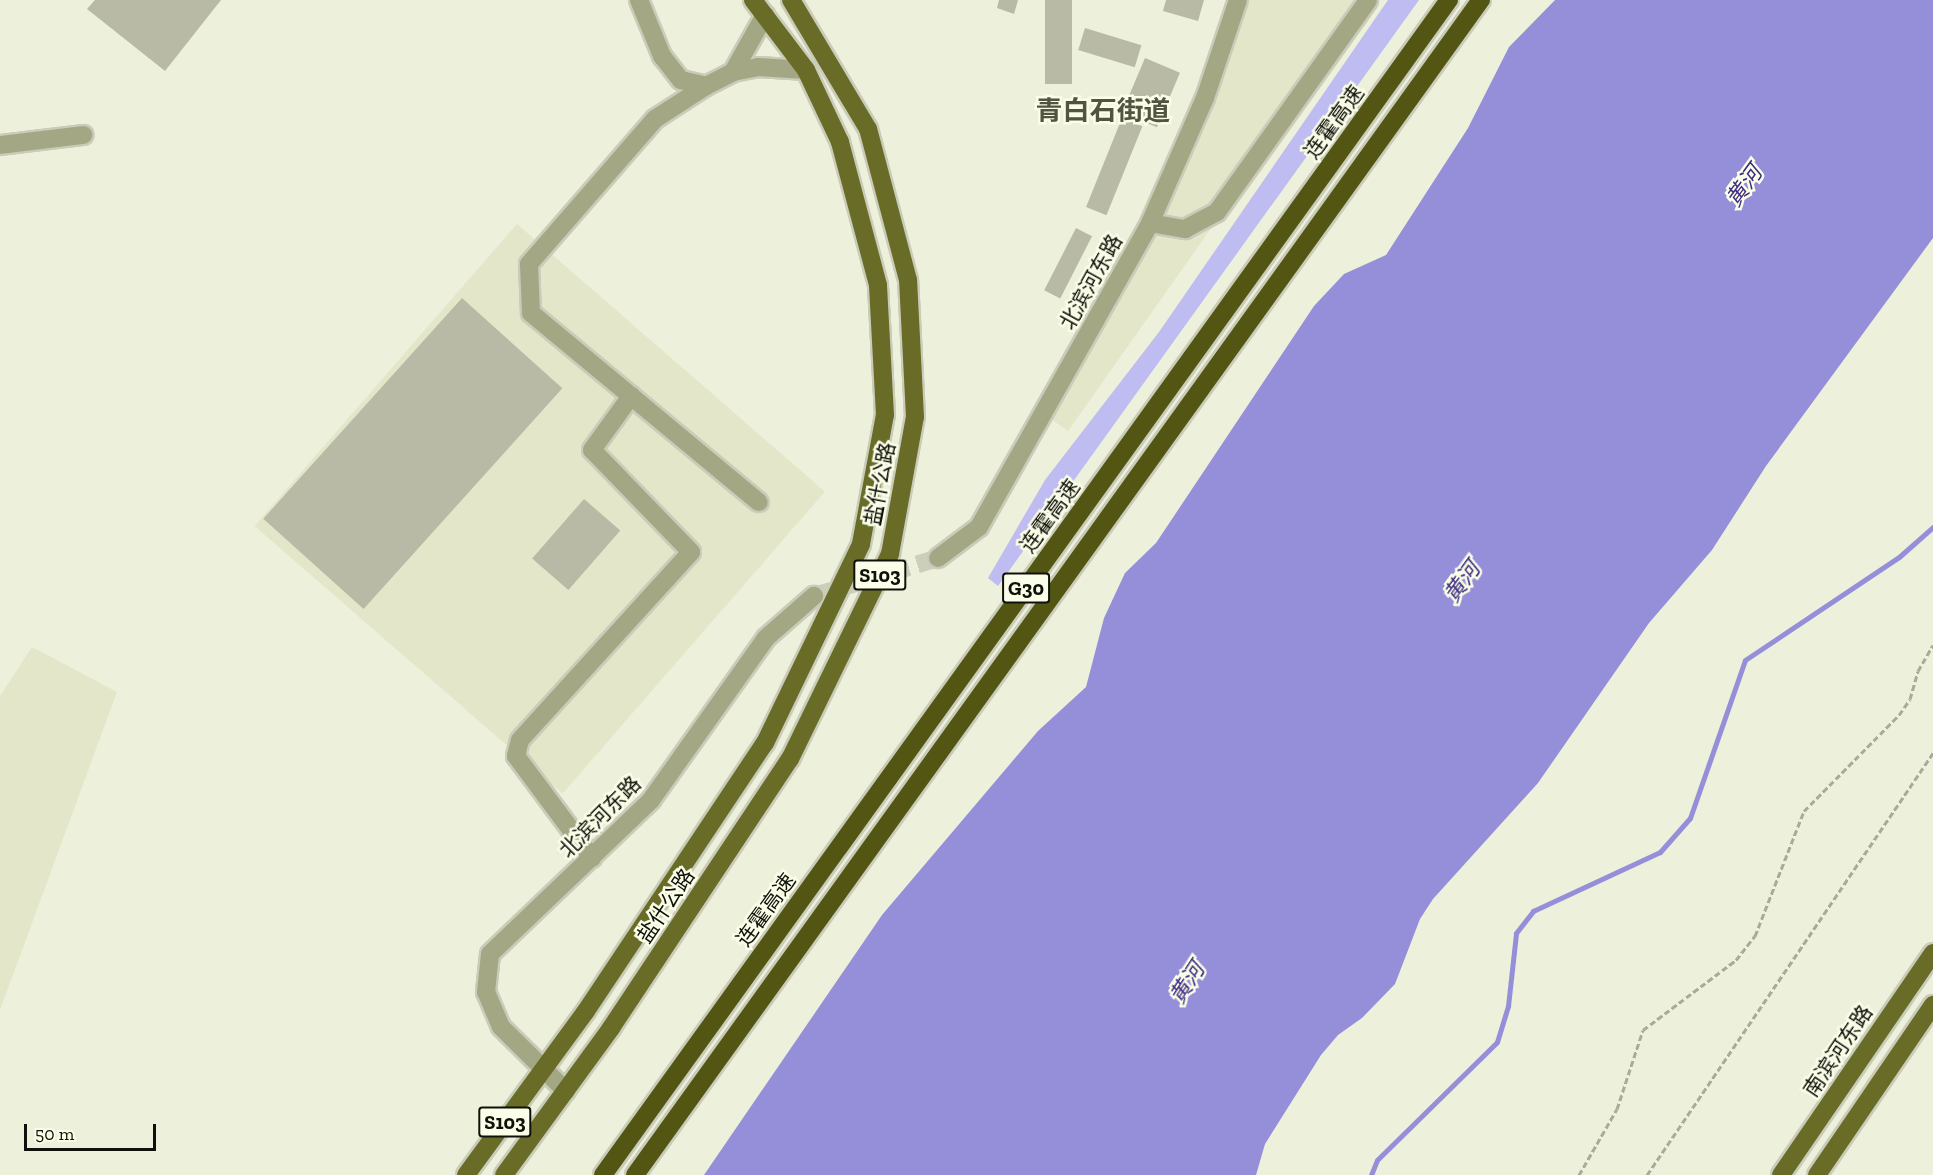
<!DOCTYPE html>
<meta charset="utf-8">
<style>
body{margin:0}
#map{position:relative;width:1933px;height:1175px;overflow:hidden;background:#edf0da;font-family:"Zilla Slab","Noto Sans SC",serif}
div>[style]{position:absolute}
.built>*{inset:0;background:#e3e6c9;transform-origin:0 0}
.green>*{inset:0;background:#bebcf0}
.water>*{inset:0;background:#958fda}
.stream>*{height:5px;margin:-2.5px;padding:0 2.5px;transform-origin:2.5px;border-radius:2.5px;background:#958fda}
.building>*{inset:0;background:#b8baa5;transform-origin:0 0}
.minor-tunnel>*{height:18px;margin-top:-9px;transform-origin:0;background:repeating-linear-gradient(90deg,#cccfbb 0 18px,transparent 0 27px)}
.path>*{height:3px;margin-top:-1.5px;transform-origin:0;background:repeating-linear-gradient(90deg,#a9ab9a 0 6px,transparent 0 9px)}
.roads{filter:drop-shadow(2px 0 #caccb9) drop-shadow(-2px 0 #caccb9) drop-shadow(0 2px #caccb9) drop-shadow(0 -2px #caccb9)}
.minor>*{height:18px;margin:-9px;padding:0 9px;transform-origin:9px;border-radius:9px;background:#a4a784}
.major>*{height:18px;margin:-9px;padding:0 9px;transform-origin:9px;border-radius:9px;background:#686c26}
.highway>*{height:18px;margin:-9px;padding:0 9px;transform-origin:9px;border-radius:9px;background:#535612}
span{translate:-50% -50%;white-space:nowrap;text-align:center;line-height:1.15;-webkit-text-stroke:5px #fafde7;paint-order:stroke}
.shield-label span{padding:2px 4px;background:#fafde7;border:2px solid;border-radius:4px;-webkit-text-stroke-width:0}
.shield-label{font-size:20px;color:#10110a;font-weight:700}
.street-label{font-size:21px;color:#10110a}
.water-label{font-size:22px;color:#3c2b82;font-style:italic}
.district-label{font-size:27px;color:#525442;font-weight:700}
.scale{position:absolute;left:24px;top:1124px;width:132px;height:27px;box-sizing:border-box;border:3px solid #10110a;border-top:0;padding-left:8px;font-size:18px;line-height:21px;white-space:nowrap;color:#10110a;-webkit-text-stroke:4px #fafde7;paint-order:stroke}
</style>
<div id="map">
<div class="built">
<i style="clip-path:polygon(1242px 0,1372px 0,1068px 431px,1037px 409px,1169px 183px)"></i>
<i style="left:517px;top:224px;width:408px;height:400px;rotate:41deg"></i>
<i style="clip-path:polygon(32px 647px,117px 692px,0 1010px,0 696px)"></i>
</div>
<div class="green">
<i style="clip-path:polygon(1388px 0,1419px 0,998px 586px,988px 578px,1045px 480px,1159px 332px)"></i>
</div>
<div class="water">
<i style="clip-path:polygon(1555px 0,1933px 0,1933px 238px,1766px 466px,1712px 550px,1649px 623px,1538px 783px,1433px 899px,1420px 919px,1395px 984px,1362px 1018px,1338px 1035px,1321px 1055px,1265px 1144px,1256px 1175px,704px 1175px,882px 915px,1038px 731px,1086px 687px,1104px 618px,1125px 573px,1156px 543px,1314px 306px,1344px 274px,1386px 255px,1468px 128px,1509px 47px)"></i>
</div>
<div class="stream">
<i style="left:1371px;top:1175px;width:16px;rotate:-68deg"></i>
<i style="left:1377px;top:1160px;width:168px;rotate:-44.5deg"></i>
<i style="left:1497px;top:1042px;width:38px;rotate:-73deg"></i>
<i style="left:1508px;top:1006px;width:73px;rotate:-83.7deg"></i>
<i style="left:1516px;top:933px;width:28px;rotate:-52deg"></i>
<i style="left:1533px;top:911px;width:140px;rotate:-24.9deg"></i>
<i style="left:1660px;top:852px;width:45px;rotate:-48.6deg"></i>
<i style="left:1690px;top:818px;width:167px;rotate:-70.8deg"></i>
<i style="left:1745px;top:660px;width:185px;rotate:-33.8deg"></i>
<i style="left:1899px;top:557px;width:45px;rotate:-41.4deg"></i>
</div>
<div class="building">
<i style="clip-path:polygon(95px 0,221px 0,165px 71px,87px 9px)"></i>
<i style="clip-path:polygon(999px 0,1018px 0,1014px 14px,997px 8px)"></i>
<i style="left:1045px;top:0;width:27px;height:84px"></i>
<i style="clip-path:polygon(1166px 0,1204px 0,1198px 21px,1163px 11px)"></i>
<i style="left:1085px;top:28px;width:59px;height:23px;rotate:17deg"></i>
<i style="left:1145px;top:58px;width:38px;height:59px;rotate:23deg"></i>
<i style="left:1122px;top:118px;width:22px;height:96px;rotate:22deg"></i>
<i style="left:1076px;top:228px;width:18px;height:70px;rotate:27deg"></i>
<i style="left:462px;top:298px;width:135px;height:297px;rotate:42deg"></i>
<i style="left:584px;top:499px;width:48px;height:79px;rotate:41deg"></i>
</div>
<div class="minor-tunnel">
<i style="left:814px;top:596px;width:130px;rotate:-17deg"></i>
</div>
<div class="path">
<i style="left:1579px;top:1175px;width:76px;rotate:-60.1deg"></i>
<i style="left:1617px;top:1109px;width:83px;rotate:-71.8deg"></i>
<i style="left:1643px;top:1030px;width:116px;rotate:-37deg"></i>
<i style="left:1736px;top:960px;width:31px;rotate:-52deg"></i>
<i style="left:1755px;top:936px;width:134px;rotate:-68.6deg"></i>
<i style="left:1804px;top:811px;width:135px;rotate:-45.3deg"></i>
<i style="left:1899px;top:715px;width:19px;rotate:-55deg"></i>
<i style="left:1910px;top:699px;width:29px;rotate:-74deg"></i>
<i style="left:1918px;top:671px;width:30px;rotate:-60deg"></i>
<i style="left:1647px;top:1175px;width:510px;rotate:-55.87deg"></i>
</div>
<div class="roads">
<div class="minor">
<i style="left:639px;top:0;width:61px;rotate:67.7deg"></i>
<i style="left:662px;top:56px;width:31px;rotate:52deg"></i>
<i style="left:681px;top:80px;width:26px;rotate:13deg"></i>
<i style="left:706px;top:86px;width:30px;rotate:-27deg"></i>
<i style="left:765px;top:15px;width:65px;rotate:119.3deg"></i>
<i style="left:733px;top:72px;width:25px;rotate:-11deg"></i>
<i style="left:758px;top:67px;width:48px;rotate:3.6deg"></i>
<i style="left:706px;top:86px;width:61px;rotate:147.1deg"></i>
<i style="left:655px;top:119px;width:192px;rotate:131deg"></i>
<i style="left:529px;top:264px;width:49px;rotate:87.7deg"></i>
<i style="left:531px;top:313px;width:296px;rotate:39.7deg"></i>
<i style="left:0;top:145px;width:84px;rotate:-6.9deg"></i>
<i style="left:1150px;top:223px;width:36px;rotate:10deg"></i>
<i style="left:1185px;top:229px;width:36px;rotate:-28deg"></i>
<i style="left:1217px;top:212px;width:260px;rotate:-54.5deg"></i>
<i style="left:938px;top:558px;width:51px;rotate:-37.1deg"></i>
<i style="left:979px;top:527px;width:349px;rotate:-60.6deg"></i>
<i style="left:1150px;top:223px;width:137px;rotate:-66.3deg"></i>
<i style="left:1205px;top:98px;width:103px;rotate:-71.4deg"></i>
<i style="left:592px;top:858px;width:127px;rotate:-126.7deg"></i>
<i style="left:516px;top:756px;width:16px;rotate:-76deg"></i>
<i style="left:520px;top:740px;width:254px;rotate:-47.7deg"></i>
<i style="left:691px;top:552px;width:142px;rotate:-134.1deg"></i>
<i style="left:592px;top:450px;width:67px;rotate:-54.2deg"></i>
<i style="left:566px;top:1091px;width:91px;rotate:-135.4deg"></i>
<i style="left:501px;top:1027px;width:38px;rotate:-113deg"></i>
<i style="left:486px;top:992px;width:38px;rotate:-84deg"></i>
<i style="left:490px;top:954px;width:223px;rotate:-43.7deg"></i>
<i style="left:651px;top:800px;width:199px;rotate:-54.6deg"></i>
<i style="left:766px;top:638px;width:64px;rotate:-41.2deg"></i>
</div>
<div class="major">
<i style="left:466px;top:1175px;width:203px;rotate:-53.8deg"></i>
<i style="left:586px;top:1011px;width:322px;rotate:-56.3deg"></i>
<i style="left:765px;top:743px;width:221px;rotate:-64.2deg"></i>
<i style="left:861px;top:544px;width:131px;rotate:-79.5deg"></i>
<i style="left:885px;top:415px;width:130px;rotate:-93.1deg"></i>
<i style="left:878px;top:285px;width:148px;rotate:-104.9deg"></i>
<i style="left:840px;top:142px;width:80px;rotate:-115.3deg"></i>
<i style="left:806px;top:70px;width:88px;rotate:-127.1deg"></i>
<i style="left:504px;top:1175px;width:182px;rotate:-53.9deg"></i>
<i style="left:611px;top:1028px;width:323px;rotate:-56.4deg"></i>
<i style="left:790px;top:759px;width:228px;rotate:-64deg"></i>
<i style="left:890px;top:554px;width:139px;rotate:-79.7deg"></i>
<i style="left:915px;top:417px;width:137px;rotate:-92.9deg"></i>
<i style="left:908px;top:280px;width:156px;rotate:-104.8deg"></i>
<i style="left:868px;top:129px;width:150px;rotate:-120.8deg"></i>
<i style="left:1781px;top:1175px;width:269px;rotate:-55.6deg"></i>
<i style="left:1817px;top:1175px;width:206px;rotate:-55.7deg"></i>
</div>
<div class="highway">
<i style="left:603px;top:1175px;width:1448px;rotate:-54.25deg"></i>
<i style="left:635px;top:1175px;width:1448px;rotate:-54.25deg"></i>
</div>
</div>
<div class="shield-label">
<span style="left:880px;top:575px">S103</span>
<span style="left:1026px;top:588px">G30</span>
<span style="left:505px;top:1122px">S103</span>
</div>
<div class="street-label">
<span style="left:1334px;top:122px;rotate:-54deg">连霍高速</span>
<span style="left:1091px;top:282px;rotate:-61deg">北滨河东路</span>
<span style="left:880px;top:484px;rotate:-79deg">盐什公路</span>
<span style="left:1050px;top:516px;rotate:-54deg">连霍高速</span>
<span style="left:600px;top:817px;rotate:-45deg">北滨河东路</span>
<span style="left:666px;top:906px;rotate:-56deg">盐什公路</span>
<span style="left:766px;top:910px;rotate:-54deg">连霍高速</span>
<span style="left:1838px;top:1051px;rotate:-56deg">南滨河东路</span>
</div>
<div class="water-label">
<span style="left:1744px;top:186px;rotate:-54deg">黄河</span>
<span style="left:1462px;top:582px;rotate:-54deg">黄河</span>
<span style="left:1187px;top:983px;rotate:-57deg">黄河</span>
</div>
<div class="district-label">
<span style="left:1103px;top:112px">青白石街道</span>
</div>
<div class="scale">50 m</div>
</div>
